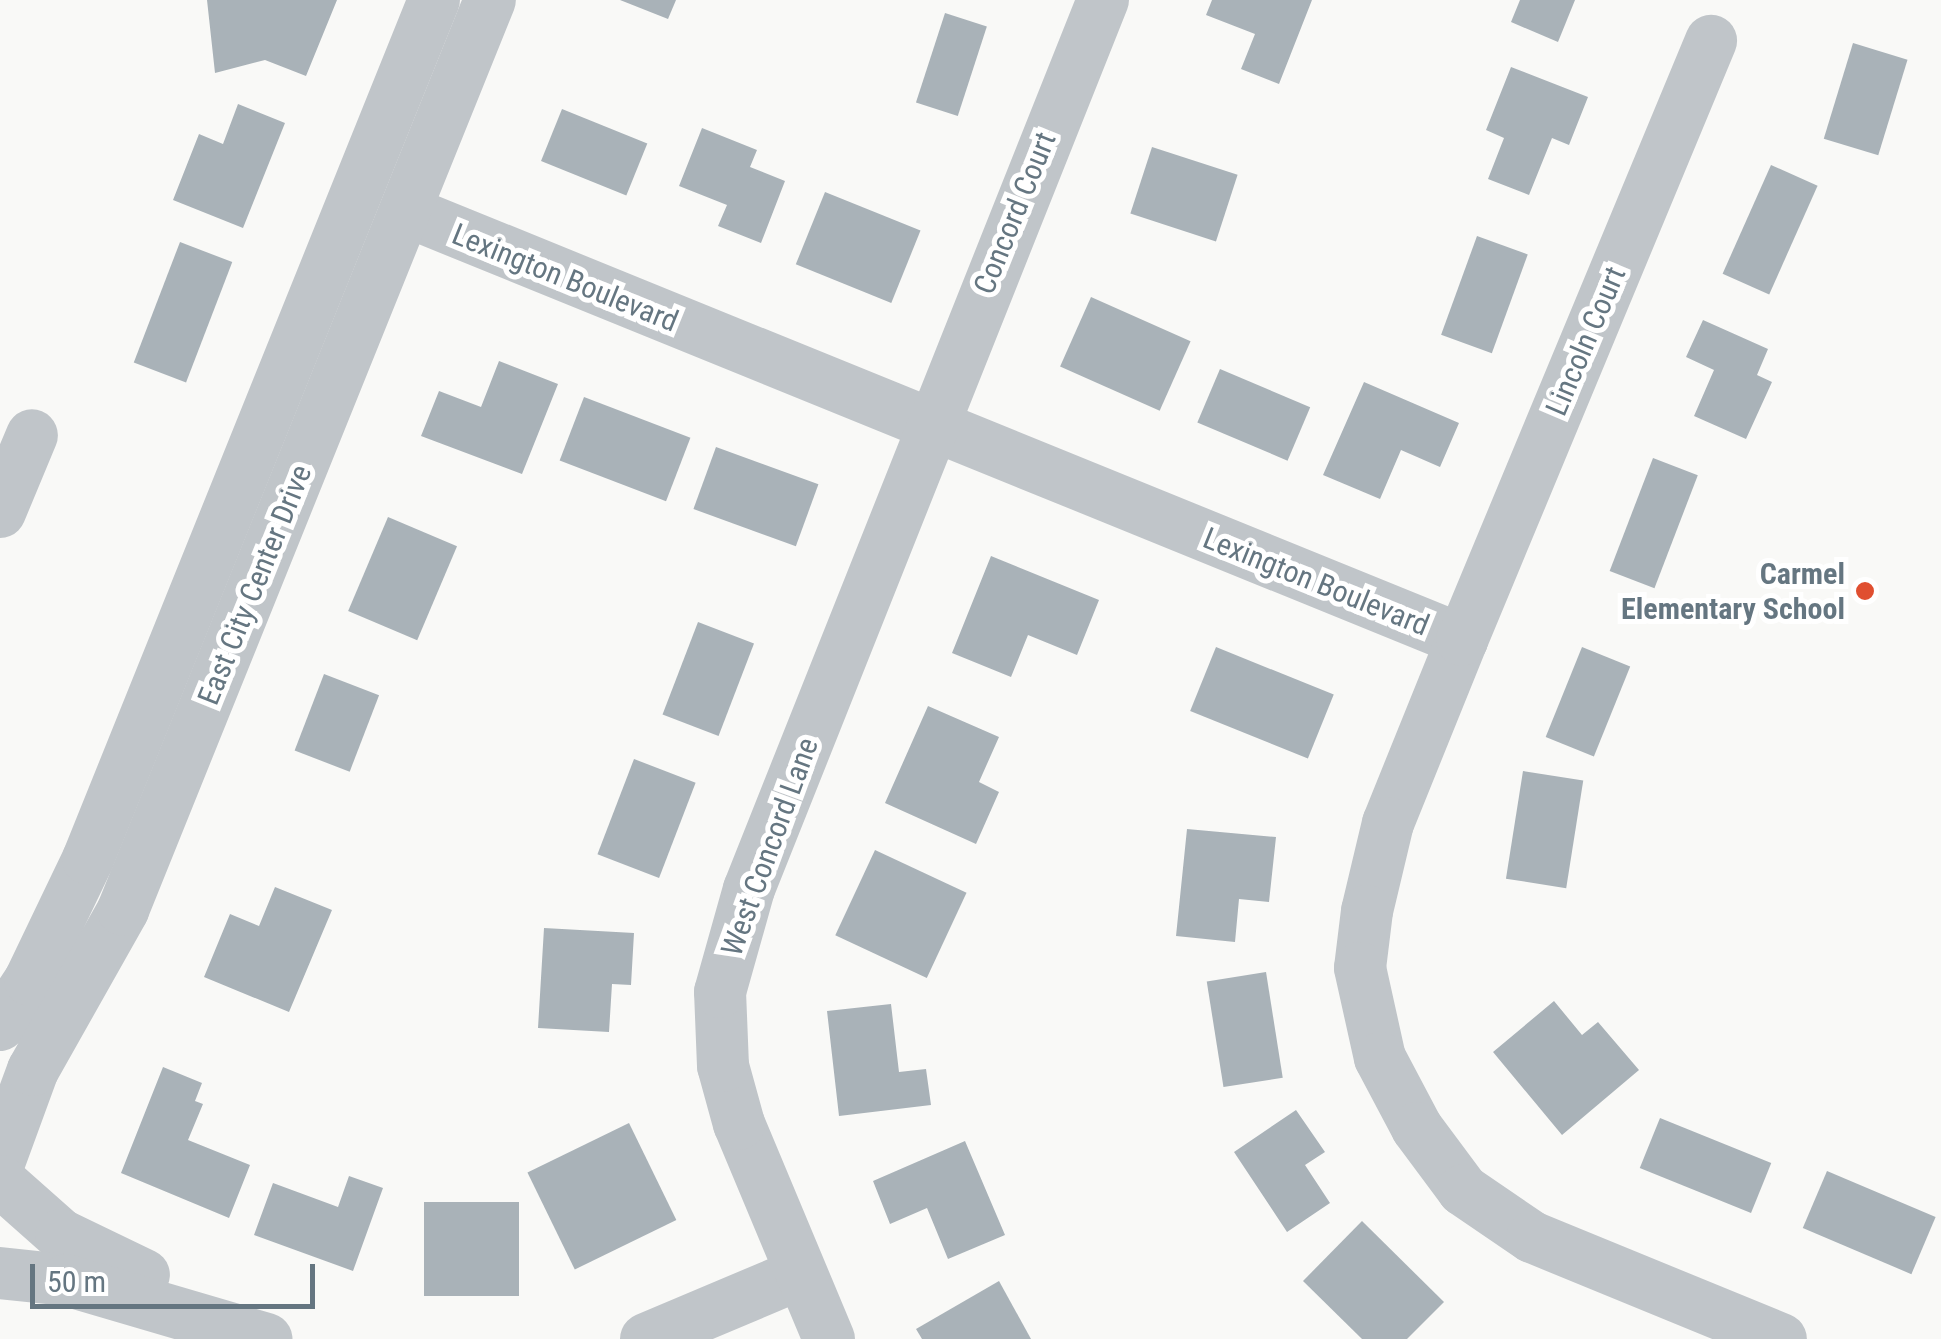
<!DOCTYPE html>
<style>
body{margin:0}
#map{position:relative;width:1941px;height:1339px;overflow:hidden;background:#f9f9f7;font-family:"Roboto Condensed",sans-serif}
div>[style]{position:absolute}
.building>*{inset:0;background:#a9b2b8;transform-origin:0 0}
.minor>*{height:52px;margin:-26px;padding:0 26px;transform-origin:26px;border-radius:26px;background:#c0c5c9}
.dots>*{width:28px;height:28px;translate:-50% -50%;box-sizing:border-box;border:5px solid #fff;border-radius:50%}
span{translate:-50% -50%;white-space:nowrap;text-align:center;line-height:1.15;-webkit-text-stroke:10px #fff;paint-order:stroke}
.street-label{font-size:30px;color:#657681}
.poi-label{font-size:30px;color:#657681;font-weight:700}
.right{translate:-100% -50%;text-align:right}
.scale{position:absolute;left:30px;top:1264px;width:285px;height:45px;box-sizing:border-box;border:5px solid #657681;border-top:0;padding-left:12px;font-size:30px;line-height:35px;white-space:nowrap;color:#657681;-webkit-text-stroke:8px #fff;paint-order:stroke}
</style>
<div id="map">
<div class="building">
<i style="clip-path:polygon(207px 0,337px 0,306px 76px,265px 60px,215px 73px)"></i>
<i style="clip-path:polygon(620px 0,676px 0,668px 19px)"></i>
<i style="clip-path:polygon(1212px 0,1312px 0,1279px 84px,1241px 69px,1255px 34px,1206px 15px)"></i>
<i style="clip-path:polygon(1520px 0,1575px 0,1558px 42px,1511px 22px)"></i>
<i style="left:945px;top:13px;width:44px;height:94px;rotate:18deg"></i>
<i style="left:1853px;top:43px;width:57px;height:100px;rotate:17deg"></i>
<i style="clip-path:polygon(1511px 67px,1588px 97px,1569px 145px,1552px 138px,1529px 195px,1488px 179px,1504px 138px,1486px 130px)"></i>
<i style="clip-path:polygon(238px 104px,285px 123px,243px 228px,173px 200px,199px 134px,223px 144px)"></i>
<i style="left:562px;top:109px;width:92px;height:56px;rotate:22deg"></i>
<i style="clip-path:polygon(702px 128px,757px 150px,750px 167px,785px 181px,761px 243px,718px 226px,727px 205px,679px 186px)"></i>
<i style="left:1152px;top:147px;width:90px;height:70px;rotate:18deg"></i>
<i style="left:1771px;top:165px;width:51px;height:119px;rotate:24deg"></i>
<i style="left:825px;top:192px;width:103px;height:78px;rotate:22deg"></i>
<i style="left:1477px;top:236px;width:54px;height:105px;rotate:20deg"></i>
<i style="left:180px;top:242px;width:56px;height:129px;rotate:21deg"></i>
<i style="left:1091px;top:297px;width:109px;height:76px;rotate:24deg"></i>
<i style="clip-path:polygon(1703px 320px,1768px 349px,1757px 375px,1772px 382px,1746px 439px,1694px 416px,1714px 370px,1686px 357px)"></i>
<i style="clip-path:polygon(499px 361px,558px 384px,522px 474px,421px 436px,439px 391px,481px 407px)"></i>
<i style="left:1220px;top:369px;width:98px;height:58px;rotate:23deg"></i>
<i style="clip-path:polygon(1364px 382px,1459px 423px,1440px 467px,1401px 450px,1380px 499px,1323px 475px)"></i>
<i style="left:584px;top:397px;width:114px;height:68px;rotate:21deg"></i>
<i style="left:716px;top:447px;width:109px;height:66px;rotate:20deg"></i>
<i style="left:1653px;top:458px;width:48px;height:121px;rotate:21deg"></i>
<i style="left:388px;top:517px;width:75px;height:102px;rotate:23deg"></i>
<i style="clip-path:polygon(991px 556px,1099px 600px,1077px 655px,1028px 635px,1011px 677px,952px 653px)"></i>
<i style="left:698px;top:622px;width:60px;height:99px;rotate:21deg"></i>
<i style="left:1216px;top:647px;width:127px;height:69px;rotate:22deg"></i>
<i style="left:1582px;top:647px;width:52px;height:97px;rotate:22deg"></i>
<i style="left:324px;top:674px;width:59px;height:82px;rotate:21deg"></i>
<i style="clip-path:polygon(928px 706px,999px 737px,979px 782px,999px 792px,976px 844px,885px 803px)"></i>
<i style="left:634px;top:759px;width:66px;height:102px;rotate:21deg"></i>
<i style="left:1523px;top:771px;width:61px;height:109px;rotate:9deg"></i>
<i style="clip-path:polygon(1187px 829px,1276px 837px,1269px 902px,1239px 899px,1235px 942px,1176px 936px)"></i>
<i style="left:875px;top:850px;width:101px;height:94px;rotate:25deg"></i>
<i style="clip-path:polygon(275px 887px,332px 910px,289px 1012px,204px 977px,230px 914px,259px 926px)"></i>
<i style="clip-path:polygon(544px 928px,634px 933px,631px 985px,612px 984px,609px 1032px,538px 1028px)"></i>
<i style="left:1266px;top:972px;width:107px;height:60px;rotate:81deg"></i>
<i style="clip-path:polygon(1554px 1001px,1582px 1035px,1598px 1022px,1639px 1070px,1562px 1135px,1493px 1052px)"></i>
<i style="clip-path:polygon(891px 1004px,899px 1072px,926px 1069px,931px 1105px,839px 1116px,827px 1011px)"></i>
<i style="clip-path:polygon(163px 1067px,202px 1083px,195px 1101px,203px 1104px,188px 1140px,250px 1165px,229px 1218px,121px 1173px)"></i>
<i style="clip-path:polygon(1296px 1110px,1325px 1152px,1305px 1165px,1330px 1203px,1287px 1232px,1234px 1152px)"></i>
<i style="left:1660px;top:1118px;width:120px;height:54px;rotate:22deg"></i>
<i style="left:629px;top:1123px;width:108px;height:113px;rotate:64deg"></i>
<i style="clip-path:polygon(965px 1141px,1005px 1235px,948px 1259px,927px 1208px,890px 1224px,873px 1181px)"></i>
<i style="left:1827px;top:1171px;width:118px;height:62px;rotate:23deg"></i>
<i style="clip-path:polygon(349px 1176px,383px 1188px,353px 1271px,254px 1235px,273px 1183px,338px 1207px)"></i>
<i style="left:424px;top:1202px;width:95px;height:94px"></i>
<i style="clip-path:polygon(1362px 1221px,1444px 1302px,1407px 1339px,1362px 1339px,1303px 1281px)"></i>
<i style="clip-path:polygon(999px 1281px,1031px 1339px,922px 1339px,916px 1329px)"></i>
</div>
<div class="minor">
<i style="left:406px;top:211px;width:1140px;rotate:22.11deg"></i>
<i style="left:1462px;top:640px;width:197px;rotate:112deg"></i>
<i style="left:1388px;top:823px;width:90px;rotate:103.4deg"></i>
<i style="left:1367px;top:911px;width:57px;rotate:97deg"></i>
<i style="left:1360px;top:968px;width:92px;rotate:77.5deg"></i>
<i style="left:1380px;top:1058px;width:79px;rotate:62.1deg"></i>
<i style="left:1417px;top:1128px;width:77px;rotate:53.4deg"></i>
<i style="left:1463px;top:1190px;width:83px;rotate:34.3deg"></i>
<i style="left:1532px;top:1237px;width:269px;rotate:22.3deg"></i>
<i style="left:0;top:512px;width:83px;rotate:-67.4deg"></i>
<i style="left:1462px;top:640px;width:649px;rotate:-67.43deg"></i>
<i style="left:0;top:1025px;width:54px;rotate:-56.3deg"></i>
<i style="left:30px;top:980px;width:134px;rotate:-64.4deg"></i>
<i style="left:88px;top:859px;width:926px;rotate:-68.06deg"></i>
<i style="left:0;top:1160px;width:96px;rotate:-69.9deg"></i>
<i style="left:33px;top:1070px;width:184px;rotate:-60.6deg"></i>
<i style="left:123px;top:910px;width:981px;rotate:-68.04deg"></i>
<i style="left:0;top:1181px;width:81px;rotate:41.5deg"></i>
<i style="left:61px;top:1235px;width:92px;rotate:25.7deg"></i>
<i style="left:0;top:1273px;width:66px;rotate:6.1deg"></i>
<i style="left:66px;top:1280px;width:209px;rotate:16.4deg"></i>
<i style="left:646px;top:1339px;width:167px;rotate:-22.9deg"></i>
<i style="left:829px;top:1339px;width:233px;rotate:-112.7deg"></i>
<i style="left:739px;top:1124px;width:60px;rotate:-105.4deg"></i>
<i style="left:723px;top:1066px;width:74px;rotate:-92.3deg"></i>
<i style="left:720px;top:992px;width:107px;rotate:-74.3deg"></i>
<i style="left:749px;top:889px;width:957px;rotate:-68.29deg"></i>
</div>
<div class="dots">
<i style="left:1865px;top:591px;background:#e04f30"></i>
</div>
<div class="street-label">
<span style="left:1015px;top:213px;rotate:-68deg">Concord Court</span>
<span style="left:565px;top:278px;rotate:22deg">Lexington Boulevard</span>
<span style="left:1586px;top:341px;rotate:-67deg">Lincoln Court</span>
<span style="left:1316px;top:582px;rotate:22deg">Lexington Boulevard</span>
<span style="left:255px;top:585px;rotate:-68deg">East City Center Drive</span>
<span style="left:770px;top:847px;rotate:-70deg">West Concord Lane</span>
</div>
<div class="poi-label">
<span class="right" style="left:1845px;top:591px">Carmel<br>Elementary School</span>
</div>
<div class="scale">50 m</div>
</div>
